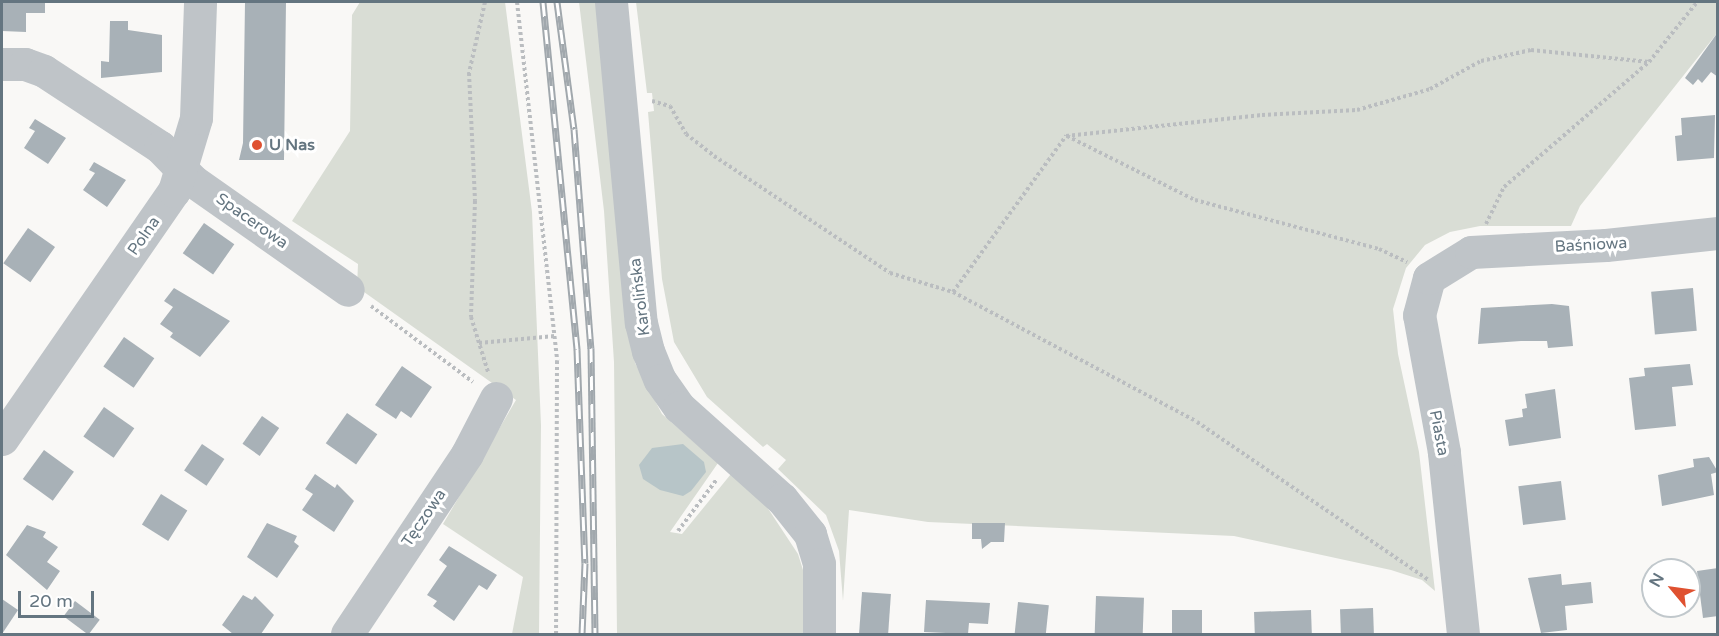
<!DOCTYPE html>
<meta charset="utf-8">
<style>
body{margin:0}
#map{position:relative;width:1719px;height:636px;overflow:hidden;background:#f9f8f6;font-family:"Varela Round",sans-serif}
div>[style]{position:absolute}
.green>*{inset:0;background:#d9ddd5}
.water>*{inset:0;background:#b7c5c8}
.building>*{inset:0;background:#a8b1b7;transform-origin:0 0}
.path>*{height:4px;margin-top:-2px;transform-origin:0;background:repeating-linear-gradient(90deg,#babdc0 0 3px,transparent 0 6px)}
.minor>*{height:33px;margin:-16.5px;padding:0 16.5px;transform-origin:16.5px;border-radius:16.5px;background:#bfc4c8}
.rail>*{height:7px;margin-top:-3.5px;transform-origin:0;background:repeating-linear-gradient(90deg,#fff 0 14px,#a1a8ad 0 28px);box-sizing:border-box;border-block:2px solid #a1a8ad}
.dots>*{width:16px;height:16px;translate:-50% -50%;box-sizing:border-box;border:3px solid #fff;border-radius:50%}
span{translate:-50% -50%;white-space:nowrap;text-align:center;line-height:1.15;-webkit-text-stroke:6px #fff;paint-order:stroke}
.poi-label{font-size:16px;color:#647580;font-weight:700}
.left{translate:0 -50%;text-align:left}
.street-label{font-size:16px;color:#647580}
.frame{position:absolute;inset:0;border:3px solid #647580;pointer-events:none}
.north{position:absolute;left:1641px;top:558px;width:60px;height:60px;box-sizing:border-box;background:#fff;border:2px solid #c1c8cc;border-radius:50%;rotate:299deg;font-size:16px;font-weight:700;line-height:24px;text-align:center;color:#647580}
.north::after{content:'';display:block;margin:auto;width:21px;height:27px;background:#df5130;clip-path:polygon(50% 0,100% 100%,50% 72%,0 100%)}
.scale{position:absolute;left:18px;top:591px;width:76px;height:27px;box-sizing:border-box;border:3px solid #647580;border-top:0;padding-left:8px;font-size:18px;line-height:21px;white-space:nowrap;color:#647580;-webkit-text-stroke:4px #fff;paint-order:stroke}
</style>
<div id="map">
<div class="green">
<i style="clip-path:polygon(360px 2px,505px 2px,532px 212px,541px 425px,539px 634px,512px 634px,523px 577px,443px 524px,516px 400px,357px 287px,358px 264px,292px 221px,350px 131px,352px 15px)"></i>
<i style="clip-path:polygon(579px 2px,598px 2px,635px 363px,662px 414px,718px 463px,670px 532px,682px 534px,731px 474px,767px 507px,798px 554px,803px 570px,804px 634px,617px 634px,614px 362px,604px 211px)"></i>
<i style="clip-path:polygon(636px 2px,1717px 2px,1718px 32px,1580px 206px,1571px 226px,1480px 226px,1450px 232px,1425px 245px,1406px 268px,1393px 309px,1398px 354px,1419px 452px,1435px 591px,1422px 580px,1391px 570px,1234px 536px,928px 522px,849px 510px,843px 601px,839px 551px,826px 515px,778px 469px,786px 460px,767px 444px,763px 447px,707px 397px,674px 342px,662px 279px,648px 112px,654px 111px,652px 93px,647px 93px)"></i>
</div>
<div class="water">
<i style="clip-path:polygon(683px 444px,704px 462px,706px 472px,691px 491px,683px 496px,660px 490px,643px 479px,639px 465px,652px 448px)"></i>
</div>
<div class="building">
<i style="clip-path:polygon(2px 2px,45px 2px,45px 13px,26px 13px,26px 32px,2px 31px)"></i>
<i style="clip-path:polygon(245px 2px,286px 2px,284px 160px,239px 160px,243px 143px)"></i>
<i style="clip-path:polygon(110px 21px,128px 21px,128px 30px,162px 35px,162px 72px,101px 78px,101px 61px,109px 62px)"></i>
<i style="clip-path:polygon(1718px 32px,1718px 77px,1711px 72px,1702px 83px,1698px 79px,1693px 85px,1685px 78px)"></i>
<i style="clip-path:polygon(1715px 115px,1714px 158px,1677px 161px,1675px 136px,1682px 135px,1681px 118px)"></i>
<i style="clip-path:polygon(35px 119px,66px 138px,48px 164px,24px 148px,35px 131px,29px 128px)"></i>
<i style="clip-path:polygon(94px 162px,126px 180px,107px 207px,83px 190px,95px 173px,89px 170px)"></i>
<i style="left:204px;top:223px;width:37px;height:37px;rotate:35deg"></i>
<i style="left:28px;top:228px;width:33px;height:43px;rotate:35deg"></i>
<i style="clip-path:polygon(174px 288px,230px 321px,200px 357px,170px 337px,173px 333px,160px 324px,173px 307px,164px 301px)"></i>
<i style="left:1693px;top:288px;width:43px;height:42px;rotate:85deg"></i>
<i style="clip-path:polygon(1552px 304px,1569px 306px,1573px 346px,1548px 348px,1547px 341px,1521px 341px,1478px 344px,1481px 308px)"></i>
<i style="left:124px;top:337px;width:37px;height:36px;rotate:35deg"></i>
<i style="clip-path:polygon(1690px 364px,1693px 385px,1672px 387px,1676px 426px,1635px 430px,1629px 378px,1645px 376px,1644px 368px)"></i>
<i style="clip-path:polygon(402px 366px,432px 387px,411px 418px,401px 411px,396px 419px,375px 405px)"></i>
<i style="clip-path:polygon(1555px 389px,1561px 438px,1509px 446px,1505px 420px,1523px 417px,1522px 409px,1527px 408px,1525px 394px)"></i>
<i style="left:104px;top:407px;width:37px;height:36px;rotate:35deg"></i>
<i style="left:347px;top:413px;width:37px;height:37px;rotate:35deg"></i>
<i style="left:262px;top:416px;width:21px;height:34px;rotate:35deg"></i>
<i style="left:202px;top:444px;width:27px;height:32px;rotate:34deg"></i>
<i style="left:44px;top:450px;width:37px;height:36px;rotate:36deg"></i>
<i style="clip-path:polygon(1709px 457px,1718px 472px,1711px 474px,1714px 495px,1662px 506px,1658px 475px,1694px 467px,1693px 459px)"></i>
<i style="clip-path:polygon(315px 474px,335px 488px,337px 484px,354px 501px,334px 532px,302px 510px,313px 494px,305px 489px)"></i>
<i style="left:1561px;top:481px;width:39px;height:43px;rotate:83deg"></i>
<i style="left:161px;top:494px;width:31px;height:36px;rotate:32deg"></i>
<i style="clip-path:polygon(267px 523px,297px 536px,294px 542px,299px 546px,277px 578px,247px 557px)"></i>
<i style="clip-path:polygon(972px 523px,1005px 523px,1004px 542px,991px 542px,982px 549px,981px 539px,972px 539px)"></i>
<i style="clip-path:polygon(27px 525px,46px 532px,43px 537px,58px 547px,47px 562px,60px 571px,47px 590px,6px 555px)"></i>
<i style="clip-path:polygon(449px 546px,497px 575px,487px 590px,479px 585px,454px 621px,433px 606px,437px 601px,427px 595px,447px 566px,439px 560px)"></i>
<i style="clip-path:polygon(1718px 568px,1718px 616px,1703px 618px,1697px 571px)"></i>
<i style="clip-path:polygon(1561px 574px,1562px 585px,1591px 582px,1593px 603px,1565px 606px,1567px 630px,1541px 633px,1528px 578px)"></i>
<i style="left:862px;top:592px;width:29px;height:42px;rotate:4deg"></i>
<i style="clip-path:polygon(243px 595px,252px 600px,255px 596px,274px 615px,261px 634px,233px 634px,222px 625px)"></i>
<i style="left:1096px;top:596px;width:48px;height:38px;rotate:2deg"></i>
<i style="clip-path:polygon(2px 599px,18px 610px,2px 634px)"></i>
<i style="clip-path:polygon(926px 600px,990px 603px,988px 624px,969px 623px,968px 634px,924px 632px)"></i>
<i style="left:75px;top:601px;width:31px;height:19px;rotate:37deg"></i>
<i style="left:1018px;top:602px;width:31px;height:32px;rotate:6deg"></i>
<i style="left:1373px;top:608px;width:26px;height:33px;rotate:88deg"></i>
<i style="left:1172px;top:610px;width:30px;height:24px"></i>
<i style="left:1311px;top:610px;width:24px;height:57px;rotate:88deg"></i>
</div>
<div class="path">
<i style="left:485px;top:2px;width:73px;rotate:102.7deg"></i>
<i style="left:469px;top:73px;width:128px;rotate:87.3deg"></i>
<i style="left:475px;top:201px;width:116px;rotate:92deg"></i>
<i style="left:471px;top:317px;width:58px;rotate:72.8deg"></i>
<i style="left:517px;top:2px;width:361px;rotate:83.6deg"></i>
<i style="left:557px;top:361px;width:273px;rotate:90.2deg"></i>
<i style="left:652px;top:101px;width:19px;rotate:16deg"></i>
<i style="left:670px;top:106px;width:32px;rotate:60deg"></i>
<i style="left:686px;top:134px;width:36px;rotate:38deg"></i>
<i style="left:714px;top:156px;width:211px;rotate:33.6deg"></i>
<i style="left:890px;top:273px;width:66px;rotate:16.8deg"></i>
<i style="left:953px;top:292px;width:276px;rotate:28deg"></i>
<i style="left:1197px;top:422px;width:281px;rotate:34.3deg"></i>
<i style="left:1067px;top:136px;width:143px;rotate:26.6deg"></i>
<i style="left:1195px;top:200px;width:190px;rotate:14.9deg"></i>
<i style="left:1379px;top:249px;width:31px;rotate:25deg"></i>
<i style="left:1486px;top:224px;width:41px;rotate:-64.1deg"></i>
<i style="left:1504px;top:187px;width:191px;rotate:-40.8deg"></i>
<i style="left:953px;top:292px;width:193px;rotate:-54.1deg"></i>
<i style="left:1066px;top:136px;width:197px;rotate:-6.1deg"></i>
<i style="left:1262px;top:115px;width:95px;rotate:-3deg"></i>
<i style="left:1357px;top:110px;width:76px;rotate:-16deg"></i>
<i style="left:1430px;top:89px;width:58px;rotate:-28.8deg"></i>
<i style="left:1481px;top:61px;width:51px;rotate:-12.4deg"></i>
<i style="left:1531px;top:50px;width:119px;rotate:5.8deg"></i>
<i style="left:1649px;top:62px;width:77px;rotate:-51.3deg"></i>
<i style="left:371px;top:306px;width:127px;rotate:36.7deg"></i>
<i style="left:479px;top:343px;width:76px;rotate:-5.3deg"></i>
<i style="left:678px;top:531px;width:65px;rotate:-53.1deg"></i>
</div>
<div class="minor">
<i style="left:611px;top:2px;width:322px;rotate:84.7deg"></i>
<i style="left:641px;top:323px;width:29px;rotate:76deg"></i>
<i style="left:648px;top:351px;width:31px;rotate:68deg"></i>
<i style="left:660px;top:380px;width:33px;rotate:55deg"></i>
<i style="left:679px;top:407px;width:138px;rotate:41.8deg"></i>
<i style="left:782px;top:499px;width:45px;rotate:51.3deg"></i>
<i style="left:810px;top:534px;width:31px;rotate:73deg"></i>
<i style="left:819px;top:564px;width:70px;rotate:90deg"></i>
<i style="left:2px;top:64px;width:23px"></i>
<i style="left:25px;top:64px;width:20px;rotate:20deg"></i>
<i style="left:44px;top:71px;width:139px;rotate:33.2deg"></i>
<i style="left:160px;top:147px;width:47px;rotate:45.9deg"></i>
<i style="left:193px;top:181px;width:189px;rotate:35.1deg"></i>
<i style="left:2px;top:439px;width:302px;rotate:-55.3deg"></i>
<i style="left:174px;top:191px;width:76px;rotate:-73.2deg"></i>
<i style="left:196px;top:118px;width:116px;rotate:-88deg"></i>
<i style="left:347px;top:634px;width:216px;rotate:-56.3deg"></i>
<i style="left:467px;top:454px;width:63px;rotate:-62.6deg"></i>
<i style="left:1463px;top:634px;width:183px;rotate:-96deg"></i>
<i style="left:1444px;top:452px;width:139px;rotate:-100.3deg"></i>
<i style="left:1419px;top:315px;width:38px;rotate:-75deg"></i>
<i style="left:1429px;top:278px;width:49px;rotate:-31.8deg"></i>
<i style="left:1471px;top:252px;width:135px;rotate:-3deg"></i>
<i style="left:1606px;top:245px;width:113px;rotate:-6.1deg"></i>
</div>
<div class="rail">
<i style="left:543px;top:2px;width:349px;rotate:84.4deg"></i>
<i style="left:577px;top:349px;width:214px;rotate:87.9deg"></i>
<i style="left:585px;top:563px;width:71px;rotate:92.4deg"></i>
<i style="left:557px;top:2px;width:128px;rotate:82.4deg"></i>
<i style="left:574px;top:129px;width:220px;rotate:85.6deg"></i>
<i style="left:591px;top:348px;width:286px;rotate:89.2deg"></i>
</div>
<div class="dots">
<i style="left:257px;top:145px;background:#df5130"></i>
</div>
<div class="poi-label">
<span class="left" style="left:269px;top:145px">U Nas</span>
</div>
<div class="street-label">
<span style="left:252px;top:221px;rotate:35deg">Spacerowa</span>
<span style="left:144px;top:236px;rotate:-55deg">Polna</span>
<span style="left:1591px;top:245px;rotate:-3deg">Baśniowa</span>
<span style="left:640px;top:297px;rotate:-97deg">Karolińska</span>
<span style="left:1439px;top:433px;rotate:79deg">Piasta</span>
<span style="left:424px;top:518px;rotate:-56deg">Tęczowa</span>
</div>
<div class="frame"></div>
<div class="north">N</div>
<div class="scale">20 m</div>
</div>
